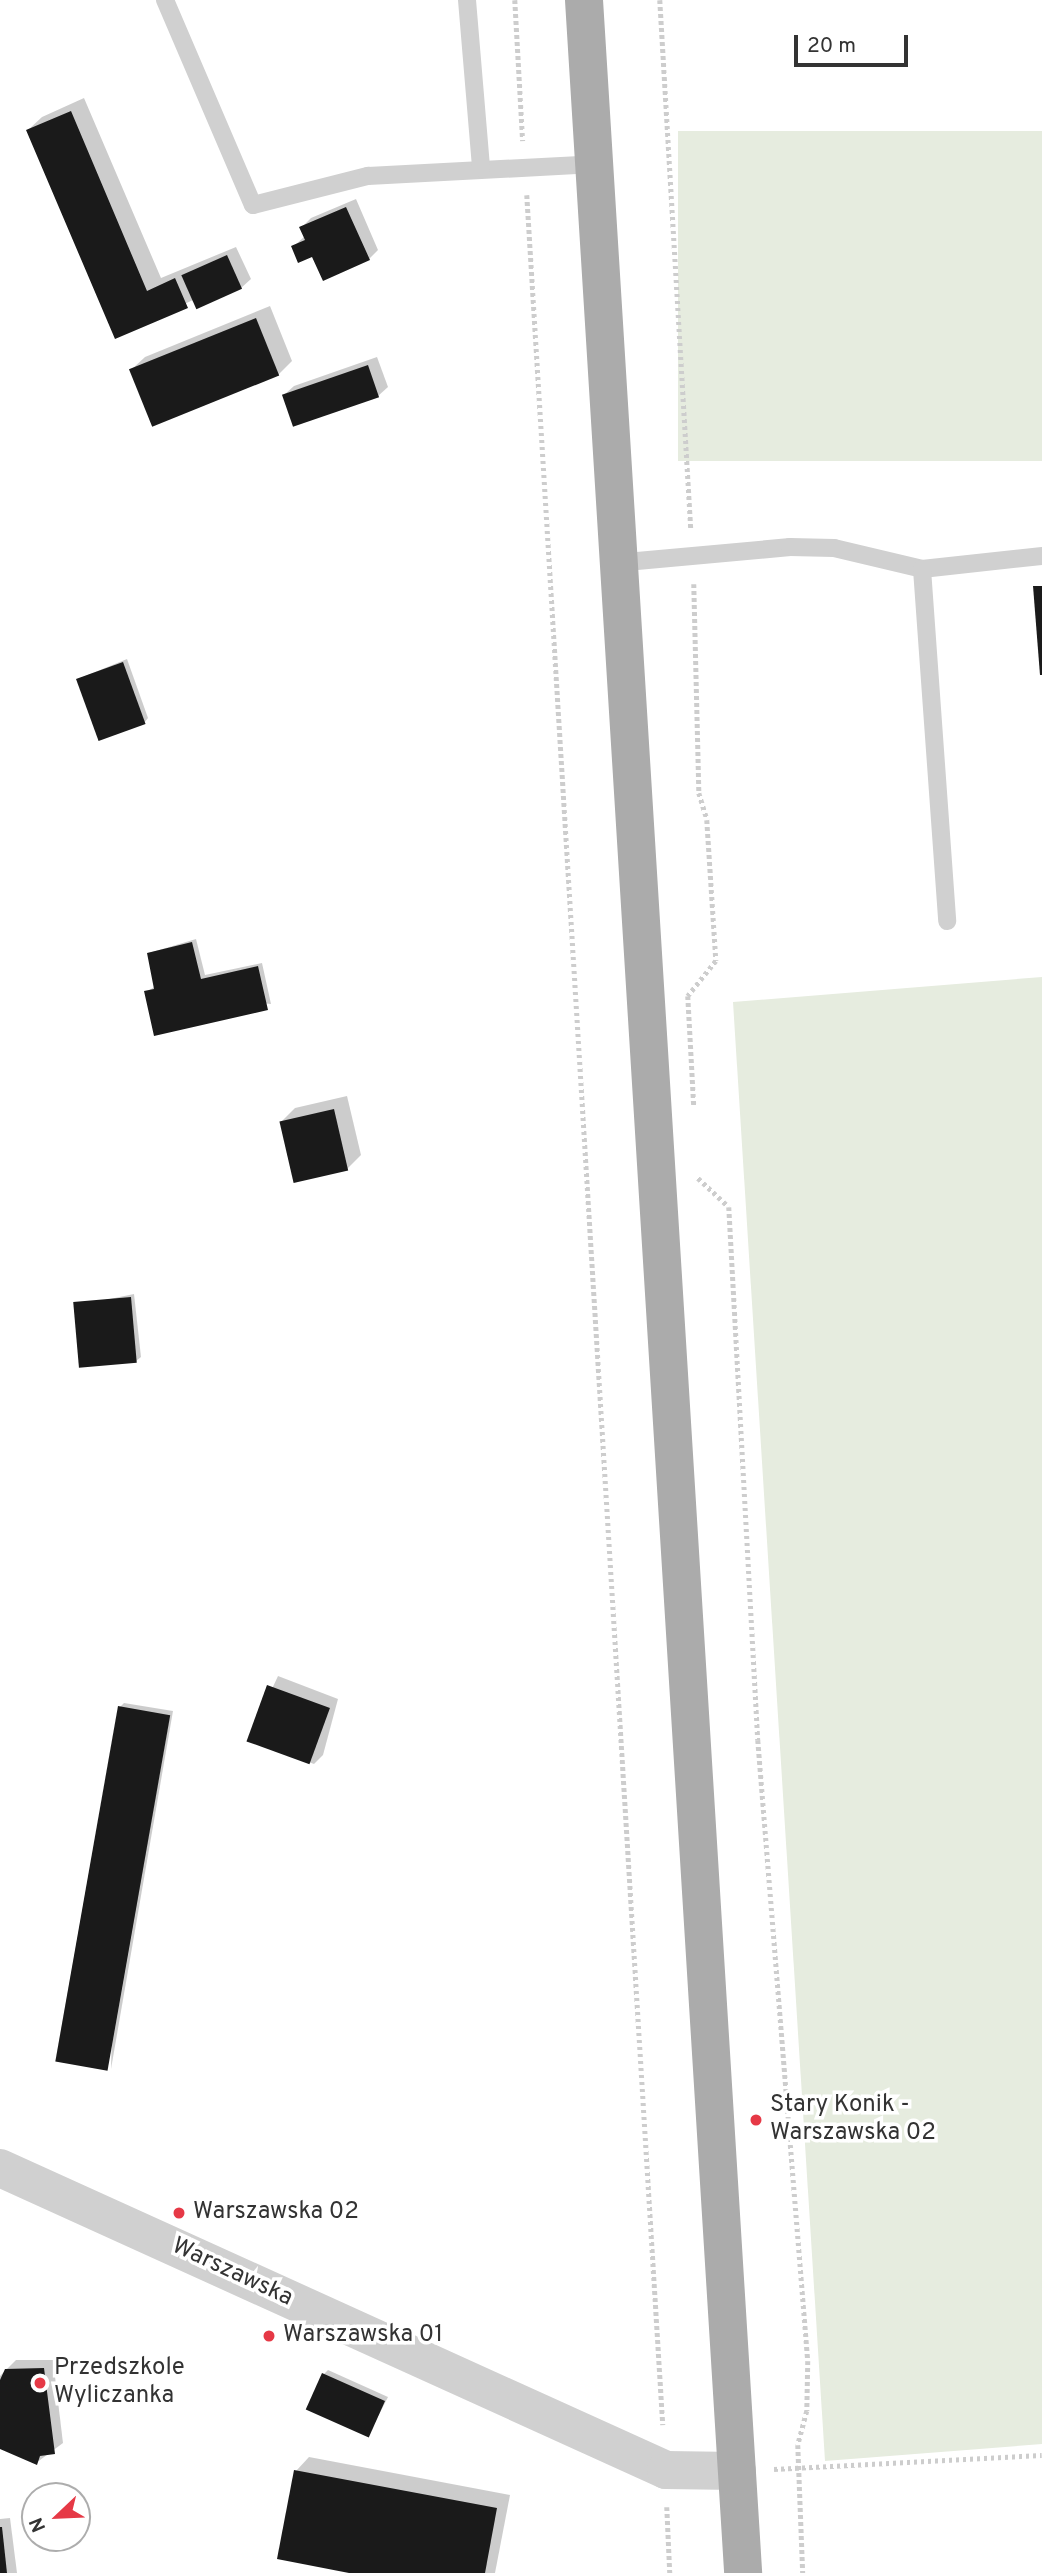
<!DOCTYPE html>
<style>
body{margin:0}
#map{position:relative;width:1042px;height:2573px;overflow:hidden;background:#fff;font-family:Overpass,sans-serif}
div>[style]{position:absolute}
.green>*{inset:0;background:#e6ecdf;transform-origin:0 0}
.shadow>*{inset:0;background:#0003}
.building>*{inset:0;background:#1a1a1a;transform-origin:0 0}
.path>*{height:4.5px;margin-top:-2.25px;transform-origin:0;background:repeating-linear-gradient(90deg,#cdcdcd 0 3.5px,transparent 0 7px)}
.service>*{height:18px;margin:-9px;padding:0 9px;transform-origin:9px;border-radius:9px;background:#d0d0d0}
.tertiary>*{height:38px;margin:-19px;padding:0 19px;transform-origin:19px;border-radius:19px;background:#d0d0d0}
.primary>*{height:38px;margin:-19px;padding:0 19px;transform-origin:19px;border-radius:19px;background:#ababab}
.dots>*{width:19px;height:19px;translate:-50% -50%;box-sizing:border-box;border:4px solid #fff;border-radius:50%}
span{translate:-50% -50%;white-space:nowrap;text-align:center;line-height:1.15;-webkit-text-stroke:7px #fff;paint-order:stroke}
.poi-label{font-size:24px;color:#333}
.left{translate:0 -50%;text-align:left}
.street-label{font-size:24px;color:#333}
.north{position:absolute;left:21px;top:2482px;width:70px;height:70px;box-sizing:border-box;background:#fff;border:2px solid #adadad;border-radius:50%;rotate:247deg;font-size:19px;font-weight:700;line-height:28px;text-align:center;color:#333}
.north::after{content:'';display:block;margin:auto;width:24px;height:32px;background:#e63946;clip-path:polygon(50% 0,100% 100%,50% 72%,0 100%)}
.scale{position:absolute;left:794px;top:35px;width:114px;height:32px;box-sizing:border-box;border:4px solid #333;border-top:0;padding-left:9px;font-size:21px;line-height:24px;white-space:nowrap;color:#333;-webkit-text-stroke:5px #fff;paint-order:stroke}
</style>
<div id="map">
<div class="green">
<i style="left:1042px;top:131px;width:330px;height:364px;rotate:90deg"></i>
<i style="clip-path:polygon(1042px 977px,1042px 2444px,825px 2461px,733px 1002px)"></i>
</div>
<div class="shadow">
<i style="clip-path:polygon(84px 98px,161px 278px,236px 247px,251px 279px,241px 288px,193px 300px,116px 336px,28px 130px,42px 117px)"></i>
<i style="clip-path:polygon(356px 199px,378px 250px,369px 259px,313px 255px,293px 247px,305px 236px,302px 227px,311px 218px)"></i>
<i style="clip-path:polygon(270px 306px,292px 361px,278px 375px,131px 370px,145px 357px)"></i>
<i style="clip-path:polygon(377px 357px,388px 387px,378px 396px,284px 395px,294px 386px)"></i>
<i style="clip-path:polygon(127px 659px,148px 718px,144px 723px,78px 679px)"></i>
<i style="clip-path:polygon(196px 939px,205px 975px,262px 963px,271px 1004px,146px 992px,156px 986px,149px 953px)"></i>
<i style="clip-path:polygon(347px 1096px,361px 1155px,347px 1169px,281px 1122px,295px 1108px)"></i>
<i style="clip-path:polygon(134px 1294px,141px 1357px,136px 1361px,76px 1306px)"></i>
<i style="clip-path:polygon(278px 1676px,338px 1699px,323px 1755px,314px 1764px,248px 1740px)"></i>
<i style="clip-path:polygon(124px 1703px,173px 1711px,111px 2069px,120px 1707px)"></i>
<i style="clip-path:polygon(16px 2360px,53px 2360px,63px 2443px,36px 2463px,0 2447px,0 2376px)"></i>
<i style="clip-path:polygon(328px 2370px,388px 2397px,368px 2436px,324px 2374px)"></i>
<i style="clip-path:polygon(309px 2457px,510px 2495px,495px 2573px,358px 2573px,296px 2471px)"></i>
<i style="clip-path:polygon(10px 2518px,17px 2573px,0 2573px,0 2519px)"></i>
</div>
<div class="building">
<i style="clip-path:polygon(71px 111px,147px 291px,175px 278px,188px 308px,115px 339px,26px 130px)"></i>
<i style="clip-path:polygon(346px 207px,370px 260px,323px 281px,312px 257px,298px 263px,291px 246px,305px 240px,299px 227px)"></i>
<i style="left:227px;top:255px;width:37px;height:50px;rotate:66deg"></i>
<i style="left:256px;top:318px;width:62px;height:137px;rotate:68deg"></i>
<i style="left:368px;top:365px;width:34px;height:91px;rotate:71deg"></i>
<i style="clip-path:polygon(1033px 586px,1042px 586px,1042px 675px,1040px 675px)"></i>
<i style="left:123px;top:662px;width:66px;height:50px;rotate:70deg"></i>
<i style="clip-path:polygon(192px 942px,201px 979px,258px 966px,268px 1010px,154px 1036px,144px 991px,154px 989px,147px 953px)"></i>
<i style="left:334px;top:1109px;width:63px;height:56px;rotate:77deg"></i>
<i style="left:131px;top:1297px;width:66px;height:58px;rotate:85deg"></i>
<i style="left:267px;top:1685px;width:67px;height:60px;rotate:20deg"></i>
<i style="left:118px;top:1706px;width:53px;height:361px;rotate:10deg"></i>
<i style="clip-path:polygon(44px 2368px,55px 2454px,40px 2456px,37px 2465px,0 2449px,0 2380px,5px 2369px)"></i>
<i style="left:322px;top:2373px;width:69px;height:40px;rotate:24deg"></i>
<i style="clip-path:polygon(294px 2470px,497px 2508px,485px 2573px,349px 2573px,277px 2559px)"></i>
<i style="clip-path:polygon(0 2527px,2px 2527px,7px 2573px,0 2573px)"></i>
</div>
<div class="path">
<i style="left:515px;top:0;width:141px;rotate:86.8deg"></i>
<i style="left:660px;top:0;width:531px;rotate:86.65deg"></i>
<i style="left:527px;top:195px;width:2234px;rotate:86.51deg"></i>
<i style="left:694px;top:584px;width:209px;rotate:88.6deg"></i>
<i style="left:699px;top:793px;width:28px;rotate:73deg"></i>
<i style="left:707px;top:820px;width:141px;rotate:86.3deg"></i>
<i style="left:716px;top:961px;width:45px;rotate:128.7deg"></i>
<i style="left:688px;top:996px;width:110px;rotate:86.9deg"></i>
<i style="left:698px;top:1178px;width:42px;rotate:43.1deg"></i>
<i style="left:729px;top:1207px;width:534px;rotate:86.89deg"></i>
<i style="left:758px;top:1740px;width:623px;rotate:85.4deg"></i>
<i style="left:808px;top:2361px;width:50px;rotate:91.1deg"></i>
<i style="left:807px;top:2411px;width:35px;rotate:105deg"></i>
<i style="left:798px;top:2445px;width:128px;rotate:87.8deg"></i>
<i style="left:774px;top:2469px;width:268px;rotate:-3deg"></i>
<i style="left:667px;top:2507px;width:66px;rotate:87.4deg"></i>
</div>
<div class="service">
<i style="left:165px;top:0;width:223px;rotate:66.8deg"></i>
<i style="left:253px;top:205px;width:119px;rotate:-14.2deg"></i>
<i style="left:368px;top:176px;width:227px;rotate:-3deg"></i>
<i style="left:467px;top:0;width:169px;rotate:85.2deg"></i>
<i style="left:615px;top:563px;width:176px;rotate:-5.2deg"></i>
<i style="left:790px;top:547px;width:44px;rotate:1.3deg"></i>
<i style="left:834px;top:548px;width:90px;rotate:13.4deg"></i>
<i style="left:922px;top:569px;width:121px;rotate:-6.2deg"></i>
<i style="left:922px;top:569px;width:353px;rotate:85.9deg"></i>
</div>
<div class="tertiary">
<i style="left:0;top:2168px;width:731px;rotate:24.39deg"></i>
<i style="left:666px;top:2470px;width:71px;rotate:0.8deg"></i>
</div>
<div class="primary">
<i style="left:584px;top:0;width:2578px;rotate:86.46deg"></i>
</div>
<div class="dots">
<i style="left:756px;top:2120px;background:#e63946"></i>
<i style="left:179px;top:2213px;background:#e63946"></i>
<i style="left:269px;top:2336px;background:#e63946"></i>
<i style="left:40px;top:2383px;background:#e63946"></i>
</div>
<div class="poi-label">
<span class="left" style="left:770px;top:2120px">Stary Konik -<br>Warszawska 02</span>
<span class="left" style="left:193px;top:2213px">Warszawska 02</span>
<span class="left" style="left:283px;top:2336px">Warszawska 01</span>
<span class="left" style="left:54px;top:2383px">Przedszkole<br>Wyliczanka</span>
</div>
<div class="street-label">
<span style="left:232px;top:2273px;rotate:25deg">Warszawska</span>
</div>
<div class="north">N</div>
<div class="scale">20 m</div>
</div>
